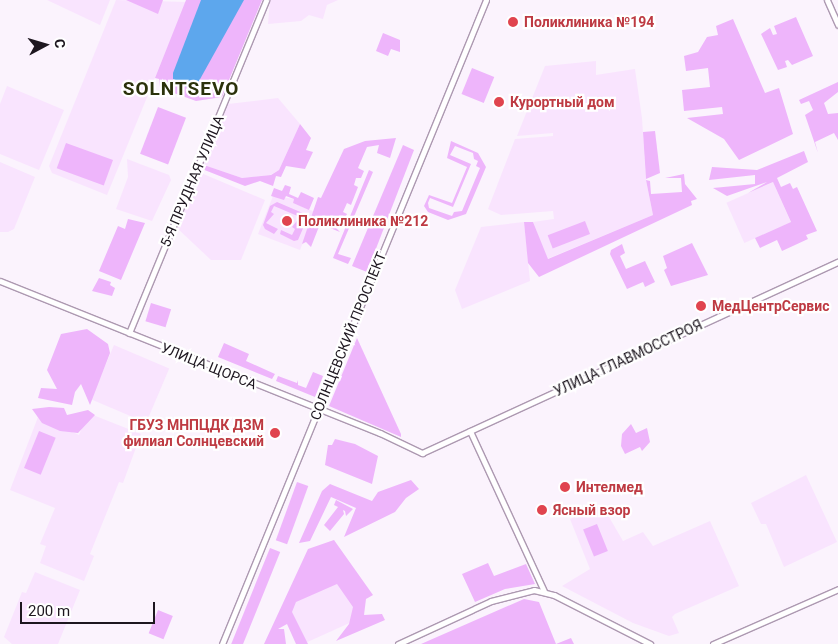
<!DOCTYPE html>
<meta charset="utf-8">
<style>
body{margin:0}
#map{position:relative;width:838px;height:644px;overflow:hidden;background:#fbf3fd;font-family:Roboto,sans-serif}
div>[style]{position:absolute}
.built>*{inset:0;background:#f9e4fe;transform-origin:0 0}
.green>*{inset:0;background:#eeb5fb;transform-origin:0 0}
.water>*{inset:0;background:#5da7ed}
.roads{filter:drop-shadow(1px 0 #ad99b1) drop-shadow(-1px 0 #ad99b1) drop-shadow(0 1px #ad99b1) drop-shadow(0 -1px #ad99b1)}
.minor>*{height:5px;margin:-2.5px;padding:0 2.5px;transform-origin:2.5px;border-radius:2.5px;background:#fff}
.dots>*{width:14px;height:14px;translate:-50% -50%;box-sizing:border-box;border:2px solid #fff;border-radius:50%}
span{translate:-50% -50%;white-space:nowrap;text-align:center;line-height:1.15;-webkit-text-stroke:4.5px #fff;paint-order:stroke}
.health-label{font-size:14px;color:#be3a42;font-weight:700}
.left{translate:0 -50%;text-align:left}
.right{translate:-100% -50%;text-align:right}
.street-label{font-size:14px;color:#1d161f}
.district-label{font-size:19px;color:#2b320b;font-weight:700;letter-spacing:1px}
.north{position:absolute;left:20px;top:20px;width:50px;height:50px;-webkit-text-stroke:4px #fff;paint-order:stroke;rotate:84deg;font-size:14px;font-weight:700;line-height:20px;text-align:center;color:#1d161f}
.north::after{content:'';display:block;margin:auto;width:18px;height:22px;background:#1d161f;clip-path:polygon(50% 0,100% 100%,50% 72%,0 100%)}
.scale{position:absolute;left:20px;top:602px;width:135px;height:22px;box-sizing:border-box;border:2px solid #1d161f;border-top:0;padding-left:6px;font-size:15px;line-height:18px;white-space:nowrap;color:#1d161f;-webkit-text-stroke:4px #fff;paint-order:stroke}
</style>
<div id="map">
<div class="built">
<i style="clip-path:polygon(47px 0,110px 0,100px 25px)"></i>
<i style="clip-path:polygon(116px 0,186px 2px,107px 195px,52px 173px,49px 166px)"></i>
<i style="clip-path:polygon(270px 0,338px 0,327px 5px,323px 19px,309px 15px,301px 21px,268px 24px)"></i>
<i style="clip-path:polygon(596px 61px,596px 75px,635px 69px,642px 118px,646px 180px,653px 215px,547px 259px,533px 222px,554px 219px,553px 211px,501px 215px,488px 209px,515px 139px,553px 136px,553px 133px,517px 136px,545px 66px)"></i>
<i style="clip-path:polygon(7px 86px,64px 110px,39px 170px,0 154px,0 104px)"></i>
<i style="clip-path:polygon(278px 98px,300px 124px,279px 170px,270px 175px,242px 178px,204px 165px,228px 104px)"></i>
<i style="clip-path:polygon(127px 159px,169px 175px,171px 180px,152px 221px,116px 209px,128px 177px)"></i>
<i style="clip-path:polygon(0 162px,35px 177px,14px 229px,8px 232px,0 232px)"></i>
<i style="clip-path:polygon(201px 173px,265px 200px,241px 260px,211px 260px,177px 228px)"></i>
<i style="left:773px;top:182px;width:44px;height:51px;rotate:66deg"></i>
<i style="clip-path:polygon(273px 196px,294px 199px,293px 203px,315px 212px,300px 250px,258px 234px)"></i>
<i style="clip-path:polygon(524px 222px,530px 281px,462px 309px,455px 290px,481px 227px)"></i>
<i style="left:114px;top:345px;width:60px;height:59px;rotate:23deg"></i>
<i style="clip-path:polygon(88px 413px,141px 434px,123px 483px,119px 482px,90px 554px,94px 556px,84px 581px,40px 563px,46px 546px,40px 544px,55px 508px,10px 490px,38px 417px,79px 435px)"></i>
<i style="clip-path:polygon(806px 475px,837px 542px,784px 567px,766px 524px,761px 524px,751px 503px)"></i>
<i style="clip-path:polygon(602px 505px,623px 541px,643px 532px,653px 546px,710px 521px,739px 586px,675px 614px,672px 617px,679px 633px,669px 636px,633px 623px,562px 586px,590px 569px,570px 519px)"></i>
<i style="clip-path:polygon(334px 540px,365px 616px,303px 644px,285px 618px,314px 548px)"></i>
<i style="clip-path:polygon(35px 572px,80px 590px,58px 644px,12px 644px,4px 637px,22px 592px,26px 593px)"></i>
</div>
<div class="green">
<i style="clip-path:polygon(126px 0,163px 0,158px 14px)"></i>
<i style="clip-path:polygon(186px 0,262px 0,222px 97px,196px 101px,160px 88px,159px 79px,155px 78px)"></i>
<i style="clip-path:polygon(796px 17px,813px 56px,792px 65px,788px 60px,785px 61px,787px 67px,778px 70px,761px 34px,770px 28px,773px 35px,777px 34px,774px 26px)"></i>
<i style="clip-path:polygon(733px 19px,765px 93px,779px 88px,793px 134px,739px 160px,724px 139px,687px 118px,723px 114px,722px 107px,684px 111px,682px 90px,710px 87px,708px 68px,686px 71px,684px 56px,698px 52px,707px 37px,718px 35px,716px 26px)"></i>
<i style="clip-path:polygon(383px 33px,400px 40px,400px 52px,391px 49px,388px 56px,376px 51px)"></i>
<i style="left:472px;top:68px;width:24px;height:28px;rotate:22deg"></i>
<i style="clip-path:polygon(838px 82px,838px 92px,824px 103px,828px 114px,838px 113px,838px 140px,834px 133px,815px 142px,818px 153px,805px 115px,813px 110px,809px 101px,801px 104px,799px 100px)"></i>
<i style="left:158px;top:107px;width:30px;height:50px;rotate:21deg"></i>
<i style="clip-path:polygon(300px 124px,311px 138px,306px 150px,313px 152px,305px 169px,286px 166px,281px 177px,276px 176px,273px 186px,260px 181px,245px 186px,202px 169px,204px 165px,242px 178px,271px 175px,279px 170px)"></i>
<i style="clip-path:polygon(655px 131px,660px 173px,646px 179px,643px 132px)"></i>
<i style="clip-path:polygon(396px 138px,390px 158px,377px 153px,379px 145px,367px 147px,358px 168px,364px 171px,361px 178px,356px 178px,354px 185px,358px 187px,351px 205px,347px 203px,343px 212px,347px 214px,344px 220px,340px 219px,336px 228px,340px 232px,320px 224px,311px 247px,306px 242px,302px 244px,318px 197px,321px 198px,344px 149px,365px 141px)"></i>
<i style="clip-path:polygon(evenodd,451px 141px,478px 153px,486px 167px,466px 214px,448px 220px,428px 212px,424px 206px,429px 195px,452px 203px,467px 167px,447px 158px,451px 141px,455px 146px,473px 153px,474px 159px,478px 161px,476px 166px,480px 168px,462px 211px,454px 212px,452px 216px,429px 208px,428px 203px,430px 198px,453px 207px,471px 164px,450px 155px,455px 146px)"></i>
<i style="left:66px;top:143px;width:50px;height:27px;rotate:20deg"></i>
<i style="clip-path:polygon(403px 145px,414px 150px,367px 272px,352px 266px)"></i>
<i style="clip-path:polygon(804px 151px,808px 162px,777px 178px,781px 187px,790px 183px,793px 189px,797px 187px,817px 231px,806px 235px,808px 239px,782px 251px,777px 240px,760px 248px,755px 238px,791px 222px,773px 182px,748px 193px,767px 182px,727px 196px,713px 188px,755px 184px,755px 175px,709px 180px,712px 167px,757px 170px)"></i>
<i style="clip-path:polygon(369px 170px,373px 172px,338px 254px,351px 258px,348px 264px,333px 258px)"></i>
<i style="clip-path:polygon(684px 174px,685px 184px,697px 199px,691px 201px,692px 205px,539px 277px,528px 263px,524px 222px,533px 222px,548px 259px,653px 215px,646px 180px,650px 181px,651px 194px,682px 192px,681px 178px,665px 178px)"></i>
<i style="clip-path:polygon(285px 185px,291px 187px,289px 194px,298px 198px,301px 192px,314px 198px,309px 210px,293px 203px,294px 199px,286px 196px,284px 200px,271px 196px,274px 188px,282px 191px)"></i>
<i style="clip-path:polygon(277px 202px,305px 214px,307px 219px,298px 240px,294px 241px,280px 234px,281px 230px,292px 235px,295px 229px,292px 227px,300px 217px,274px 206px,271px 212px,274px 214px,266px 223px,278px 229px,274px 234px,265px 229px,263px 225px,270px 206px)"></i>
<i style="clip-path:polygon(128px 219px,145px 223px,121px 280px,99px 271px,118px 226px,125px 229px)"></i>
<i style="left:585px;top:221px;width:14px;height:40px;rotate:69deg"></i>
<i style="clip-path:polygon(692px 243px,708px 275px,671px 286px,664px 270px,667px 268px,663px 256px)"></i>
<i style="clip-path:polygon(622px 244px,625px 253px,620px 256px,626px 269px,645px 261px,655px 282px,645px 287px,643px 282px,627px 289px,610px 254px,611px 250px)"></i>
<i style="clip-path:polygon(99px 278px,111px 282px,110px 285px,115px 288px,112px 296px,92px 291px)"></i>
<i style="left:151px;top:303px;width:21px;height:19px;rotate:17deg"></i>
<i style="clip-path:polygon(87px 329px,108px 344px,110px 353px,90px 405px,81px 384px,75px 392px,72px 405px,38px 398px,41px 388px,57px 389px,47px 370px,61px 334px)"></i>
<i style="clip-path:polygon(357px 338px,401px 434px,401px 437px,329px 406px)"></i>
<i style="clip-path:polygon(224px 343px,249px 354px,246px 361px,275px 374px,272px 379px,218px 357px)"></i>
<i style="clip-path:polygon(313px 372px,323px 376px,315px 397px,276px 381px,278px 376px,297px 383px,298px 380px,298px 385px,306px 388px)"></i>
<i style="clip-path:polygon(49px 407px,64px 408px,67px 415px,88px 410px,95px 415px,78px 433px,60px 431px,42px 423px,32px 409px)"></i>
<i style="clip-path:polygon(631px 424px,636px 433px,647px 428px,650px 442px,642px 451px,640px 447px,625px 454px,621px 446px,622px 434px)"></i>
<i style="left:39px;top:431px;width:18px;height:40px;rotate:22deg"></i>
<i style="clip-path:polygon(335px 439px,355px 444px,378px 456px,372px 484px,325px 465px,328px 445px,332px 445px)"></i>
<i style="clip-path:polygon(411px 480px,419px 489px,406px 498px,395px 512px,344px 537px,356px 508px,331px 497px,310px 541px,299px 543px,322px 491px,330px 484px,372px 501px,378px 492px)"></i>
<i style="left:297px;top:482px;width:12px;height:62px;rotate:20deg"></i>
<i style="clip-path:polygon(336px 500px,353px 509px,346px 516px,345px 511px,343px 510px,344px 514px,330px 531px,324px 525px,338px 507px,334px 505px)"></i>
<i style="left:597px;top:524px;width:29px;height:15px;rotate:68deg"></i>
<i style="clip-path:polygon(334px 540px,373px 595px,366px 599px,364px 615px,382px 614px,385px 620px,336px 641px,349px 624px,353px 607px,337px 584px,296px 602px,292px 612px,308px 644px,296px 644px,287px 624px,278px 629px,284px 629px,286px 644px,264px 644px,308px 549px)"></i>
<i style="left:270px;top:548px;width:11px;height:104px;rotate:22deg"></i>
<i style="clip-path:polygon(488px 563px,494px 576px,526px 564px,535px 584px,505px 589px,475px 602px,462px 574px)"></i>
<i style="clip-path:polygon(524px 599px,539px 602px,556px 644px,571px 638px,574px 644px,421px 644px)"></i>
<i style="left:158px;top:610px;width:16px;height:25px;rotate:22deg"></i>
</div>
<div class="water">
<i style="clip-path:polygon(201px 0,244px 0,199px 81px,190px 89px,173px 79px,173px 73px)"></i>
</div>
<div class="roads">
<div class="minor">
<i style="left:827px;top:0;width:27px;rotate:66deg"></i>
<i style="left:0;top:281px;width:409px;rotate:21.8deg"></i>
<i style="left:380px;top:433px;width:47px;rotate:25.5deg"></i>
<i style="left:422px;top:453px;width:458px;rotate:-24.7deg"></i>
<i style="left:129px;top:333px;width:360px;rotate:-67.6deg"></i>
<i style="left:470px;top:431px;width:176px;rotate:65.2deg"></i>
<i style="left:222px;top:644px;width:696px;rotate:-67.71deg"></i>
<i style="left:398px;top:644px;width:102px;rotate:-24.8deg"></i>
<i style="left:491px;top:601px;width:44px;rotate:-14.3deg"></i>
<i style="left:534px;top:590px;width:21px;rotate:14deg"></i>
<i style="left:554px;top:595px;width:108px;rotate:27deg"></i>
<i style="left:713px;top:644px;width:137px;rotate:-23.7deg"></i>
</div>
</div>
<div class="dots">
<i style="left:513px;top:22px;background:#e0444e"></i>
<i style="left:499px;top:102px;background:#e0444e"></i>
<i style="left:287px;top:221px;background:#e0444e"></i>
<i style="left:701px;top:306px;background:#e0444e"></i>
<i style="left:275px;top:433px;background:#e0444e"></i>
<i style="left:565px;top:487px;background:#e0444e"></i>
<i style="left:542px;top:510px;background:#e0444e"></i>
</div>
<div class="health-label">
<span class="left" style="left:524px;top:22px">Поликлиника №194</span>
<span class="left" style="left:510px;top:102px">Курортный дом</span>
<span class="left" style="left:298px;top:221px">Поликлиника №212</span>
<span class="left" style="left:712px;top:306px">МедЦентрСервис</span>
<span class="right" style="left:264px;top:433px">ГБУЗ МНПЦДК ДЗМ<br>филиал Солнцевский</span>
<span class="left" style="left:576px;top:487px">Интелмед</span>
<span class="left" style="left:553px;top:510px">Ясный взор</span>
</div>
<div class="street-label">
<span style="left:192px;top:181px;rotate:-67deg">5-Я ПРУДНАЯ УЛИЦА</span>
<span style="left:348px;top:336px;rotate:-68deg">СОЛНЦЕВСКИЙ ПРОСПЕКТ</span>
<span style="left:628px;top:358px;rotate:-25deg">УЛИЦА ГЛАВМОССТРОЯ</span>
<span style="left:209px;top:366px;rotate:22deg">УЛИЦА ЩОРСА</span>
</div>
<div class="district-label">
<span style="left:181px;top:89px">SOLNTSEVO</span>
</div>
<div class="north">С</div>
<div class="scale">200 m</div>
</div>
